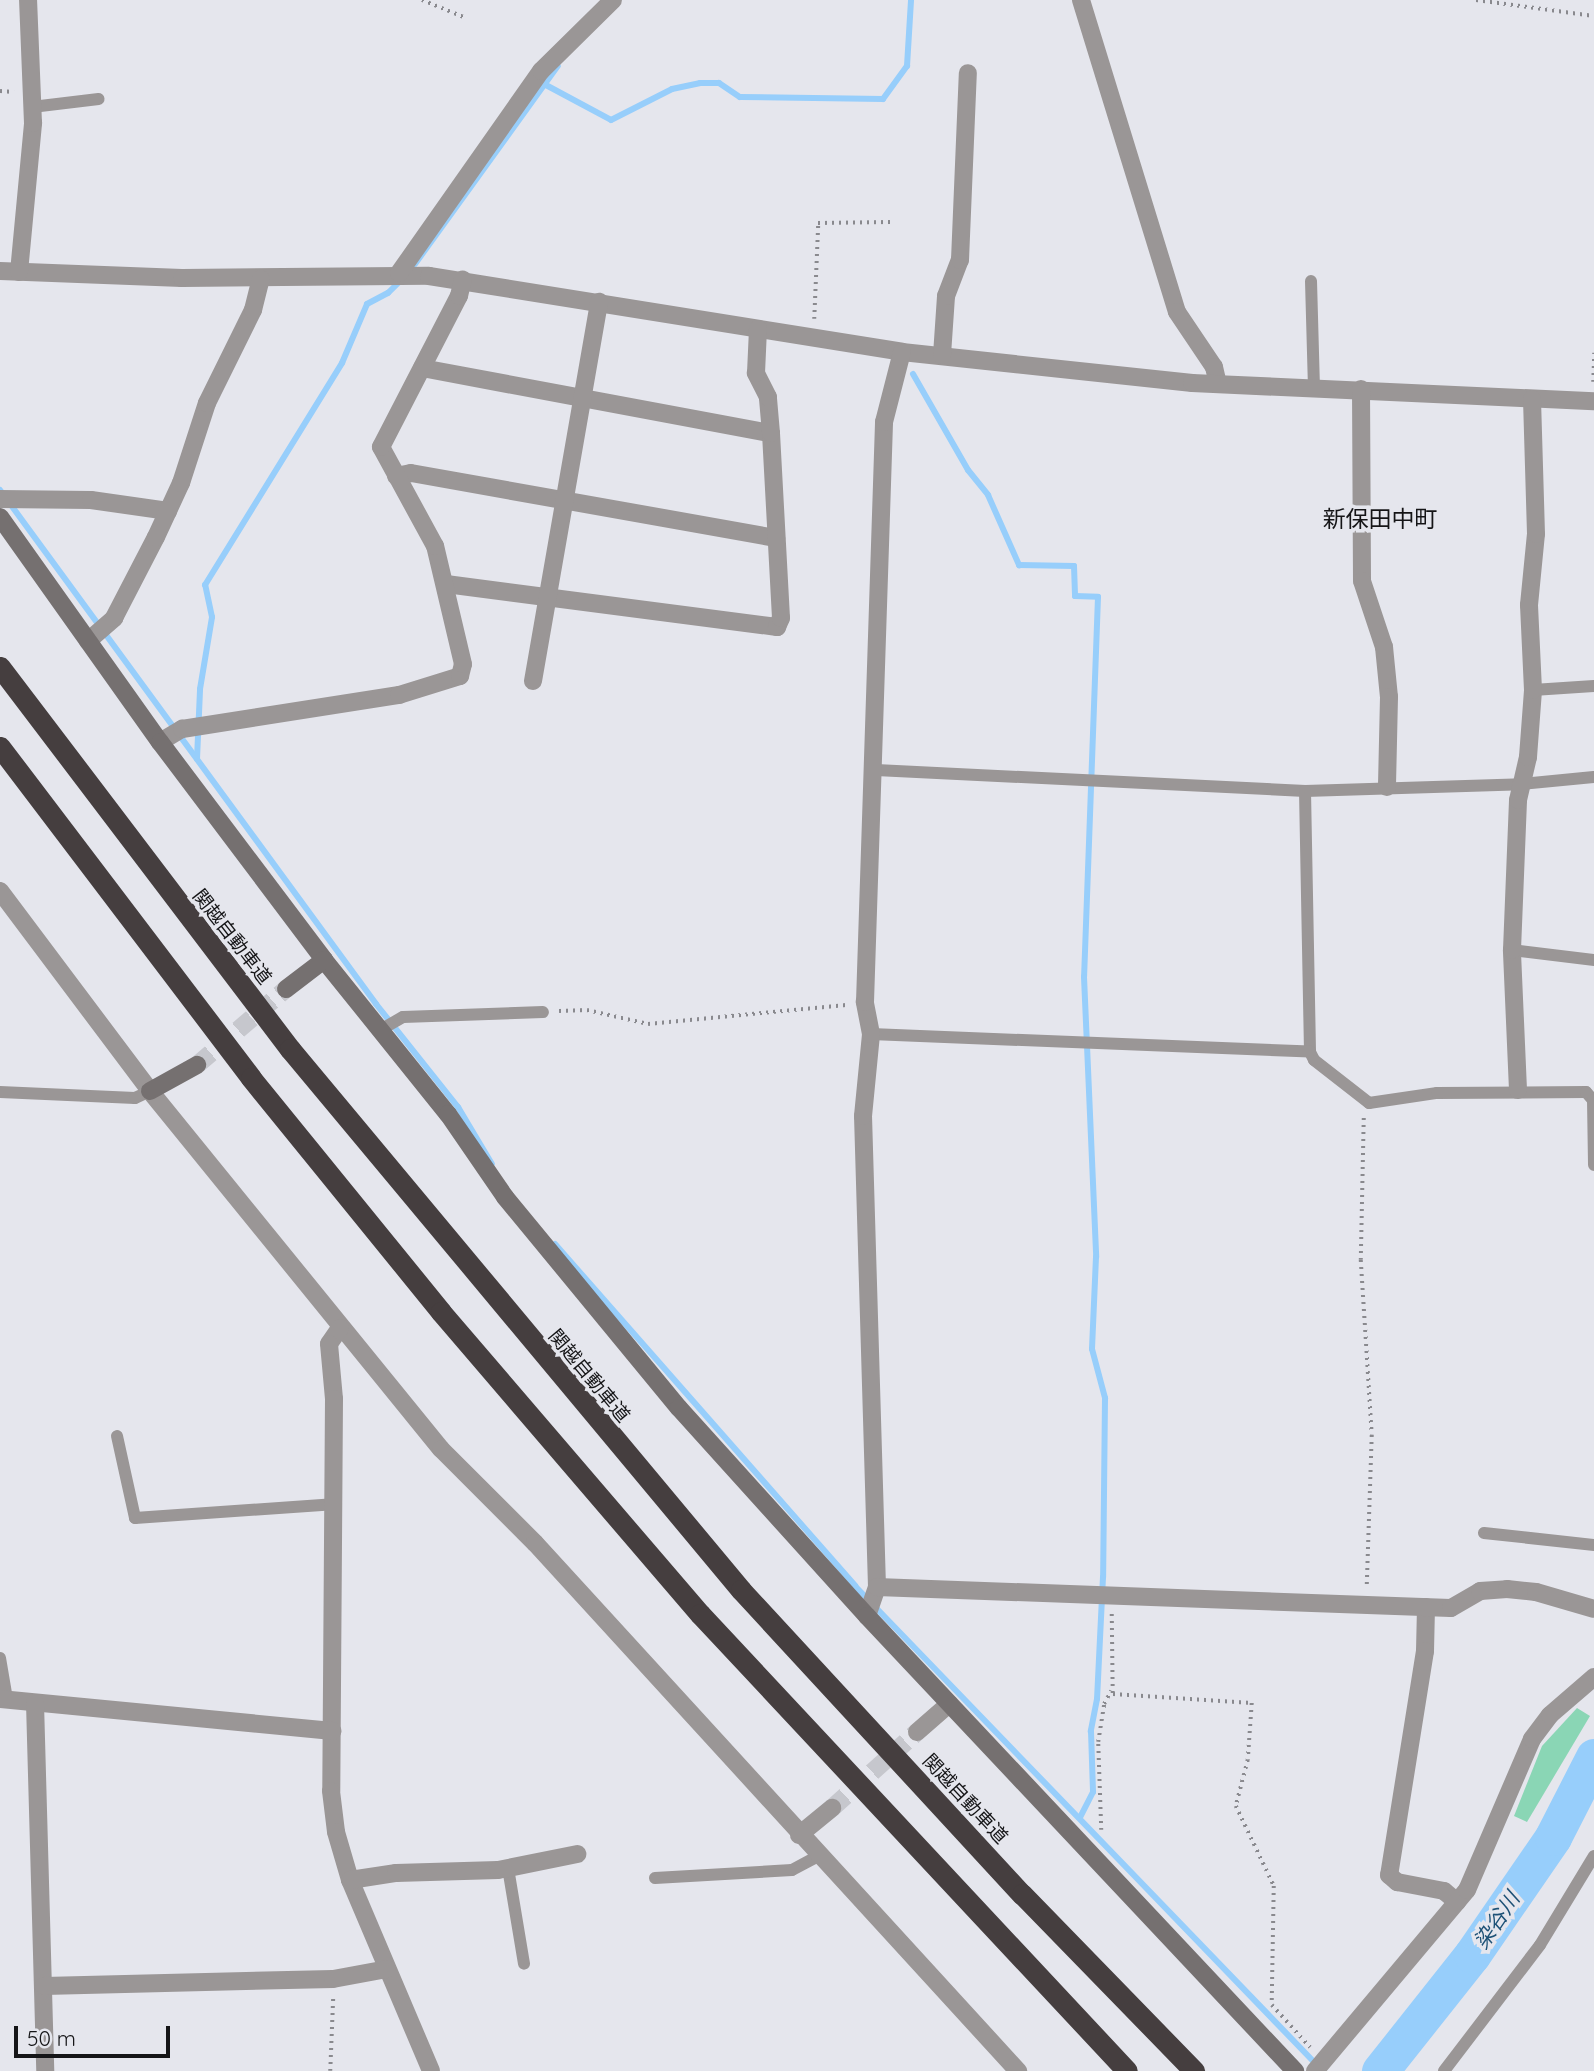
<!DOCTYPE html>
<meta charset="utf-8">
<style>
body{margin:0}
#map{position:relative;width:1594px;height:2071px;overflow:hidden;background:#e5e6ed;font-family:Quicksand,"Noto Sans JP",sans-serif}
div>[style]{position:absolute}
.green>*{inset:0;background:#8ad6b5}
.stream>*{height:6px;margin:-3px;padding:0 3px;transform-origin:3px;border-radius:3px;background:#97cefb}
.river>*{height:37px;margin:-18.5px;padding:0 18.5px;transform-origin:18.5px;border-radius:18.5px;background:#97cefb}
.street-tunnel>*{height:18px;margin-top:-9px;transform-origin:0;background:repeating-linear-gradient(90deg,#c6c7cd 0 18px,transparent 0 27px)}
.secondary-tunnel>*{height:18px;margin-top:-9px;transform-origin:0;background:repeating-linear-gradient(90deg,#c6c7cd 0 18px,transparent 0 27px)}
.path>*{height:3.5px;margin-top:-1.75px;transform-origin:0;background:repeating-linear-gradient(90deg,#89898e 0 2px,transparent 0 7px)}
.lane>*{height:12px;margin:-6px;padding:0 6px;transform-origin:6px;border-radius:6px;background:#9a9696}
.street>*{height:18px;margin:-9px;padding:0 9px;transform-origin:9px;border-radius:9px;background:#9a9696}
.secondary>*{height:18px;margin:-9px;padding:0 9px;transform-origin:9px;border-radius:9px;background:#757070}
.highway>*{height:21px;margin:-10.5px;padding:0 10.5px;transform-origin:10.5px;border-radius:10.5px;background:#453e3f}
span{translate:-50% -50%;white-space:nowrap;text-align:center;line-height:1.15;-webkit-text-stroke:7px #e5e6ed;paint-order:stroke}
.street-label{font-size:19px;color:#151517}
.water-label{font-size:21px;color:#1d5176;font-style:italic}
.quarter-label{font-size:23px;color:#151517}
.scale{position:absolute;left:14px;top:2026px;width:156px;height:32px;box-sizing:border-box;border:4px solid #151517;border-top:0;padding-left:9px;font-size:21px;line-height:24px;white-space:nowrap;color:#151517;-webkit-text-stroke:5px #e5e6ed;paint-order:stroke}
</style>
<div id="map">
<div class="green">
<i style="clip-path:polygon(1577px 1708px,1590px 1716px,1527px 1822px,1514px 1816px,1542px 1746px)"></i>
</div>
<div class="stream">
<i style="left:544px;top:84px;width:76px;rotate:28.2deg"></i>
<i style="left:611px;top:120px;width:68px;rotate:-26.9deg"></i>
<i style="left:672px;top:89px;width:29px;rotate:-12deg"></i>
<i style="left:700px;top:83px;width:19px"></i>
<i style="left:719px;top:83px;width:25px;rotate:34deg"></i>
<i style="left:740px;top:97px;width:143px;rotate:0.8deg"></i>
<i style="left:883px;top:99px;width:41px;rotate:-54deg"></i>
<i style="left:907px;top:66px;width:66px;rotate:-86.5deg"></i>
<i style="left:415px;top:264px;width:244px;rotate:-54.2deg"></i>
<i style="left:913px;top:374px;width:111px;rotate:60.2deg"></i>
<i style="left:968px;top:470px;width:32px;rotate:51deg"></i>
<i style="left:988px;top:495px;width:77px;rotate:66.1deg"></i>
<i style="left:1019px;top:565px;width:55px;rotate:1deg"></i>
<i style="left:1074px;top:566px;width:30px;rotate:88deg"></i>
<i style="left:1075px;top:596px;width:23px;rotate:2deg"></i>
<i style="left:1098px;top:597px;width:380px;rotate:92.1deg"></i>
<i style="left:1084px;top:977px;width:280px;rotate:87.5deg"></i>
<i style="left:1096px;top:1257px;width:92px;rotate:92.5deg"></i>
<i style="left:1092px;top:1349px;width:51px;rotate:75.1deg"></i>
<i style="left:1105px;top:1398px;width:179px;rotate:90.6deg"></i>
<i style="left:1103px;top:1577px;width:122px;rotate:92.8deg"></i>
<i style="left:1097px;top:1699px;width:33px;rotate:101deg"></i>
<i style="left:1091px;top:1731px;width:61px;rotate:88.1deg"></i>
<i style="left:1093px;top:1792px;width:28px;rotate:117deg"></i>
<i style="left:0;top:490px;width:637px;rotate:53.81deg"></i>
<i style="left:376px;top:1004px;width:132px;rotate:51.5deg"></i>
<i style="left:458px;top:1107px;width:66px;rotate:59.2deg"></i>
<i style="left:197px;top:759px;width:70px;rotate:-87.5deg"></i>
<i style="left:200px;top:689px;width:73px;rotate:-80.5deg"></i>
<i style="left:212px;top:617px;width:33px;rotate:-102deg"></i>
<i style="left:205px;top:585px;width:261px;rotate:-58.3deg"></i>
<i style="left:342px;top:363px;width:64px;rotate:-67deg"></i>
<i style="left:367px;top:304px;width:24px;rotate:-28deg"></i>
<i style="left:388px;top:293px;width:18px;rotate:-45deg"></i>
<i style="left:555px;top:1244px;width:455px;rotate:48.7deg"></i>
<i style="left:855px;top:1586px;width:664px;rotate:46.04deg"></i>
</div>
<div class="river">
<i style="left:1380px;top:2071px;width:148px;rotate:-51.6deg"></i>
<i style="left:1472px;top:1955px;width:143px;rotate:-55.5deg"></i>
<i style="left:1553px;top:1837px;width:90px;rotate:-62.9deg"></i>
</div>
<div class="street-tunnel">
<i style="left:832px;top:1808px;width:114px;rotate:-41.8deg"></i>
</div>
<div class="secondary-tunnel">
<i style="left:197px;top:1065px;width:117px;rotate:-40.5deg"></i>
</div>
<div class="path">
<i style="left:422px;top:0;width:48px;rotate:22.2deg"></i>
<i style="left:1476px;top:0;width:119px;rotate:7.7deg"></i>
<i style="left:0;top:91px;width:14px;rotate:4deg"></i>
<i style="left:814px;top:319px;width:96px;rotate:-87.6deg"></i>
<i style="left:818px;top:223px;width:72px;rotate:-0.8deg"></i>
<i style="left:1593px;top:382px;width:29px;rotate:-88deg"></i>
<i style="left:559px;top:1011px;width:28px;rotate:-2deg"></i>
<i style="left:587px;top:1010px;width:63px;rotate:12.9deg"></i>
<i style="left:648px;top:1024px;width:199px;rotate:-5.5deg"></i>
<i style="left:1364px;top:1118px;width:142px;rotate:91.2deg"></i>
<i style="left:1361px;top:1260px;width:175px;rotate:86.4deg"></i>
<i style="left:1372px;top:1435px;width:151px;rotate:91.9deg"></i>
<i style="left:1112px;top:1614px;width:80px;rotate:89.3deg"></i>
<i style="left:1113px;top:1694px;width:139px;rotate:3.7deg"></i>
<i style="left:1252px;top:1703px;width:57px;rotate:94deg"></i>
<i style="left:1248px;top:1760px;width:48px;rotate:104.6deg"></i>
<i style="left:1236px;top:1806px;width:89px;rotate:64.6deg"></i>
<i style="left:1274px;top:1886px;width:119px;rotate:91deg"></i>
<i style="left:1272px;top:2005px;width:57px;rotate:47.9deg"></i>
<i style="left:1101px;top:1830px;width:88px;rotate:-92deg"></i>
<i style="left:1098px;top:1742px;width:38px;rotate:-81deg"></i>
<i style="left:1104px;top:1704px;width:15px;rotate:-62deg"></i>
<i style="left:330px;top:2071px;width:75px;rotate:-87.7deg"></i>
</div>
<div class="lane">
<i style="left:32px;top:107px;width:67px;rotate:-6.8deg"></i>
<i style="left:1311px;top:281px;width:107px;rotate:88.4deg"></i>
<i style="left:1533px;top:690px;width:61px;rotate:-3.8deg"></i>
<i style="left:876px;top:770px;width:430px;rotate:2.8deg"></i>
<i style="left:1305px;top:791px;width:217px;rotate:-1.8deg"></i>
<i style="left:1522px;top:784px;width:72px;rotate:-5.6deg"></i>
<i style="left:1305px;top:791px;width:261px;rotate:88.9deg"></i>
<i style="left:1310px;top:1052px;width:9px;rotate:63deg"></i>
<i style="left:1314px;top:1060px;width:70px;rotate:38deg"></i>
<i style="left:1369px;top:1103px;width:69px;rotate:-8.4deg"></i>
<i style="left:1437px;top:1093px;width:149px;rotate:-0.4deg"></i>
<i style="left:1586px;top:1092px;width:11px;rotate:49deg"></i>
<i style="left:1593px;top:1100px;width:65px;rotate:89.1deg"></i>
<i style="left:1512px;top:950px;width:83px;rotate:7deg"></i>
<i style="left:382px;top:1029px;width:24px;rotate:-30deg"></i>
<i style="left:403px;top:1017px;width:140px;rotate:-2deg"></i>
<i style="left:871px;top:1034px;width:439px;rotate:2.3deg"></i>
<i style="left:0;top:1092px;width:135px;rotate:2.5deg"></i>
<i style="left:135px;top:1098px;width:17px;rotate:-25deg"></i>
<i style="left:117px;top:1436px;width:84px;rotate:77.6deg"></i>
<i style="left:135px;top:1518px;width:198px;rotate:-4deg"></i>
<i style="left:1484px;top:1533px;width:111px;rotate:6.2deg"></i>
<i style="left:0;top:1658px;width:42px;rotate:80.3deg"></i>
<i style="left:508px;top:1868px;width:97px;rotate:80.5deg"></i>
<i style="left:655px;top:1878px;width:137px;rotate:-3.3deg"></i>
<i style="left:792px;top:1870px;width:30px;rotate:-28deg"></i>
<i style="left:1444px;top:2071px;width:158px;rotate:-52.7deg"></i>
<i style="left:1540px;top:1945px;width:104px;rotate:-58.8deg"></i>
</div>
<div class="street">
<i style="left:1081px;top:0;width:326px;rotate:72.9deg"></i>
<i style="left:1177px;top:312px;width:66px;rotate:56.1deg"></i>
<i style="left:1214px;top:367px;width:17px;rotate:77deg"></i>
<i style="left:0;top:271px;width:182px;rotate:2.2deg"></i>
<i style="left:182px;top:278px;width:247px;rotate:-0.5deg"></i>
<i style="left:429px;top:276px;width:479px;rotate:9.1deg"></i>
<i style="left:902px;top:352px;width:292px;rotate:6.1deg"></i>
<i style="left:1192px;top:383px;width:402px;rotate:2.6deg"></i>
<i style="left:19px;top:272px;width:150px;rotate:-84.6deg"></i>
<i style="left:33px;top:123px;width:123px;rotate:-92.3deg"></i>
<i style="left:399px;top:273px;width:247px;rotate:-54.9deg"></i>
<i style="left:541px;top:71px;width:101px;rotate:-44.6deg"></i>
<i style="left:942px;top:355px;width:59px;rotate:-86.1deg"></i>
<i style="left:946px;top:296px;width:39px;rotate:-69deg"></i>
<i style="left:960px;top:260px;width:187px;rotate:-87.6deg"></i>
<i style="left:422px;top:368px;width:355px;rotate:10.6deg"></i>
<i style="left:1361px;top:389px;width:192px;rotate:89.7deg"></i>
<i style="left:1362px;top:581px;width:70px;rotate:71.6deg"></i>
<i style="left:1384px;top:647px;width:50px;rotate:84.3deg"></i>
<i style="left:1389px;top:697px;width:90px;rotate:91.3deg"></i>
<i style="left:396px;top:476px;width:15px;rotate:-11deg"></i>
<i style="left:411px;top:473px;width:371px;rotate:10.1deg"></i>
<i style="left:0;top:499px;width:91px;rotate:0.6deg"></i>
<i style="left:91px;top:500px;width:78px;rotate:8.1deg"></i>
<i style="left:446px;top:584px;width:334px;rotate:7.4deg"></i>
<i style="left:777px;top:627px;width:10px;rotate:-66deg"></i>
<i style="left:781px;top:618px;width:185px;rotate:-93.1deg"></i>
<i style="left:771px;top:433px;width:36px;rotate:-95deg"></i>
<i style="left:768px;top:397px;width:27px;rotate:-117deg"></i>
<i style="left:756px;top:373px;width:44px;rotate:-87.4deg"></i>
<i style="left:88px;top:641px;width:35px;rotate:-41deg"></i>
<i style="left:114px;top:618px;width:91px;rotate:-62.6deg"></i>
<i style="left:156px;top:537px;width:60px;rotate:-65.2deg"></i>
<i style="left:181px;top:483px;width:84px;rotate:-72deg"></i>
<i style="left:207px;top:403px;width:104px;rotate:-63.7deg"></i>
<i style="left:253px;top:310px;width:32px;rotate:-76deg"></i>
<i style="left:533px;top:681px;width:385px;rotate:-80.1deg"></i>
<i style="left:160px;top:742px;width:26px;rotate:-31deg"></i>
<i style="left:182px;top:729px;width:220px;rotate:-8.9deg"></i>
<i style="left:399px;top:695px;width:64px;rotate:-17.3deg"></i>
<i style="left:460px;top:676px;width:12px;rotate:-76deg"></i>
<i style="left:463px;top:664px;width:121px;rotate:-103.3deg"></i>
<i style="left:435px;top:546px;width:113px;rotate:-118.6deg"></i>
<i style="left:381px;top:447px;width:170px;rotate:-62.7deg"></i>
<i style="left:459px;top:296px;width:17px;rotate:-77deg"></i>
<i style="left:0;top:891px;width:250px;rotate:53.1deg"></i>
<i style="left:150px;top:1091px;width:461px;rotate:50.9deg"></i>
<i style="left:441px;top:1449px;width:133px;rotate:45deg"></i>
<i style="left:535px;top:1543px;width:716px;rotate:47.55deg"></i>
<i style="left:1518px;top:1090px;width:140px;rotate:-92.5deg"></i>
<i style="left:1512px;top:950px;width:150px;rotate:-87.7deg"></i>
<i style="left:1518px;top:800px;width:44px;rotate:-76.9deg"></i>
<i style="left:1528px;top:757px;width:67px;rotate:-85.7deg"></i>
<i style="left:1533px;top:690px;width:85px;rotate:-92.7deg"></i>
<i style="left:1529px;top:605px;width:71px;rotate:-84.4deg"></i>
<i style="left:1536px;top:534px;width:135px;rotate:-91.7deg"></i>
<i style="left:340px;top:1328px;width:19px;rotate:125deg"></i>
<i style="left:329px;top:1344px;width:55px;rotate:84.8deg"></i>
<i style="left:334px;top:1399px;width:392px;rotate:90.4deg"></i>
<i style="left:331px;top:1791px;width:41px;rotate:83deg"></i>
<i style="left:336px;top:1832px;width:50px;rotate:73.7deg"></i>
<i style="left:350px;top:1880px;width:207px;rotate:67deg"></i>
<i style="left:877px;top:1587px;width:471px;rotate:-91.7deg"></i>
<i style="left:863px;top:1116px;width:82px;rotate:-84.4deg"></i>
<i style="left:871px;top:1034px;width:33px;rotate:-101deg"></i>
<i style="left:865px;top:1002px;width:580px;rotate:-88.12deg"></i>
<i style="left:884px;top:422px;width:72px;rotate:-75.6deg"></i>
<i style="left:1426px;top:1607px;width:44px;rotate:91.3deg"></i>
<i style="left:1425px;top:1651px;width:227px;rotate:99.1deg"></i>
<i style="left:1389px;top:1875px;width:11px;rotate:41deg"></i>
<i style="left:1397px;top:1882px;width:48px;rotate:10.8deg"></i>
<i style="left:1444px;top:1891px;width:17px;rotate:40deg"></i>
<i style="left:867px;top:1616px;width:31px;rotate:-71deg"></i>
<i style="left:877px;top:1587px;width:574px;rotate:2.1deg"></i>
<i style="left:1451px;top:1608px;width:34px;rotate:-30deg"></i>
<i style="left:1480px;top:1591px;width:27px;rotate:-4deg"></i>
<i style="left:1507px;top:1589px;width:29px;rotate:6deg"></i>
<i style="left:1536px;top:1592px;width:60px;rotate:16.3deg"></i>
<i style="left:0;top:1699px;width:334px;rotate:5.5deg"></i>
<i style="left:35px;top:1703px;width:368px;rotate:88.4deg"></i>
<i style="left:917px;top:1732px;width:43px;rotate:-41.2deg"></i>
<i style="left:799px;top:1835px;width:43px;rotate:-39.3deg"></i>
<i style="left:350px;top:1880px;width:47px;rotate:-8.7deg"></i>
<i style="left:396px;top:1873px;width:102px;rotate:-1.7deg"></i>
<i style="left:498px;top:1870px;width:81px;rotate:-11.4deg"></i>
<i style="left:44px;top:1986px;width:289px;rotate:-1.4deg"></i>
<i style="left:333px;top:1979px;width:55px;rotate:-10.5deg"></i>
<i style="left:1315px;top:2071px;width:236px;rotate:-50deg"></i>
<i style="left:1467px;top:1890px;width:164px;rotate:-66.7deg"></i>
<i style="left:1532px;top:1739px;width:30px;rotate:-53deg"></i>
<i style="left:1550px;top:1715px;width:58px;rotate:-40.8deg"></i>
</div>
<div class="secondary">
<i style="left:0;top:517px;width:276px;rotate:54.6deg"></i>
<i style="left:160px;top:742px;width:273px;rotate:53deg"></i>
<i style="left:324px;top:960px;width:198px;rotate:51.2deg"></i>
<i style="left:448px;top:1114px;width:101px;rotate:55.5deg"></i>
<i style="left:505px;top:1197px;width:273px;rotate:50.5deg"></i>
<i style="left:679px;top:1408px;width:280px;rotate:47.9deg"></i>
<i style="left:867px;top:1616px;width:625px;rotate:46.75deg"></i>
<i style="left:286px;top:989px;width:48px;rotate:-37.3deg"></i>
<i style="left:150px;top:1091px;width:54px;rotate:-29deg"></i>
</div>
<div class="highway">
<i style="left:0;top:667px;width:480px;rotate:52.8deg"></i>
<i style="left:290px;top:1049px;width:704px;rotate:50.18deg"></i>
<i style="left:741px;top:1590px;width:414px;rotate:47.3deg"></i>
<i style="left:1022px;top:1894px;width:247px;rotate:45.8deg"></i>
<i style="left:0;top:747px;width:415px;rotate:52.8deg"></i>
<i style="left:251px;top:1078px;width:301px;rotate:50.9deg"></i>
<i style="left:441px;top:1312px;width:398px;rotate:49.4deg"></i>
<i style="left:700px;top:1614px;width:625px;rotate:46.94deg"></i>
</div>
<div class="street-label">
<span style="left:232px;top:937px;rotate:52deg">関越自動車道</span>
<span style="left:589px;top:1376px;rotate:50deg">関越自動車道</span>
<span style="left:965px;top:1799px;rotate:47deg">関越自動車道</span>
</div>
<div class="water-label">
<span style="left:1496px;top:1920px;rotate:-56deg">染谷川</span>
</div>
<div class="quarter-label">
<span style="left:1380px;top:519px">新保田中町</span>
</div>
<div class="scale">50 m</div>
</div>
